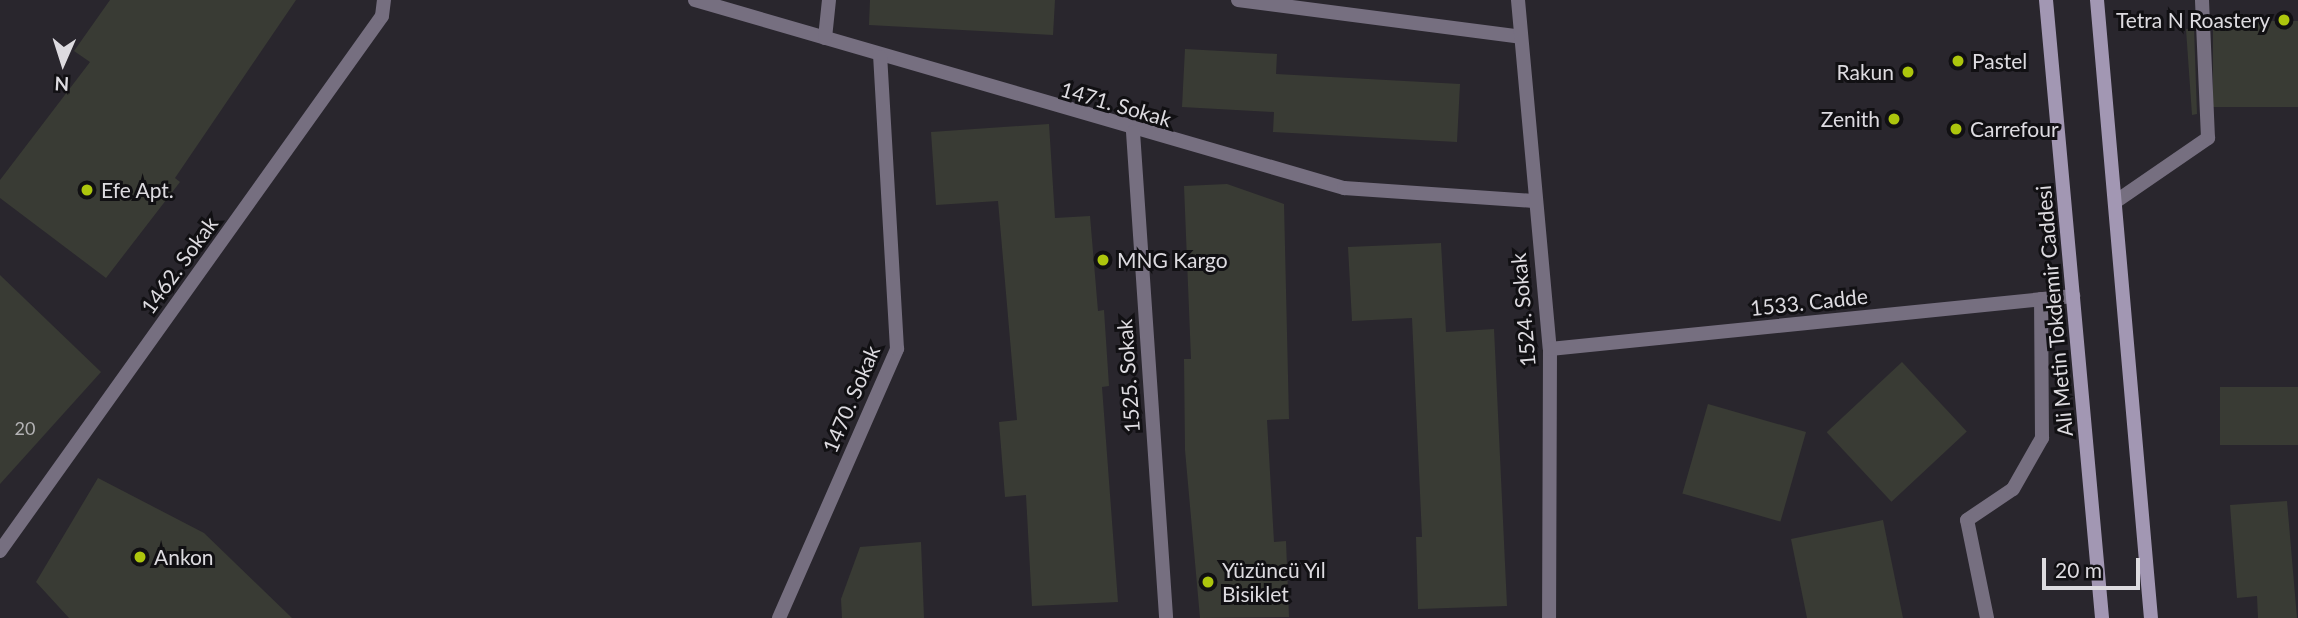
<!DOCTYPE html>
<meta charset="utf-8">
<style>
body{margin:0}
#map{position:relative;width:2298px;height:618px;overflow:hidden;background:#29262d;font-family:Lato,sans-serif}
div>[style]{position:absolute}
.building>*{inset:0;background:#393b34;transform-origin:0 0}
.lane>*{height:14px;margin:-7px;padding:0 7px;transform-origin:7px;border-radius:7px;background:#766f80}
.street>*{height:14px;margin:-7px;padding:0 7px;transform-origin:7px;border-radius:7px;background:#766f80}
.secondary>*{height:14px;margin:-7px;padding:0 7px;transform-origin:7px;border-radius:7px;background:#a297b3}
.dots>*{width:19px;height:19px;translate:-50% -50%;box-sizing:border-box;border:4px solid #111013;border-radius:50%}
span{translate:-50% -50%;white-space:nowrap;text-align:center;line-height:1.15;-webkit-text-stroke:6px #111013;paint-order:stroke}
.number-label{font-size:18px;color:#b4b3b5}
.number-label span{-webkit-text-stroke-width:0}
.poi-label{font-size:21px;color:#dddbe0}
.right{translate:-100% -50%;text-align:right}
.left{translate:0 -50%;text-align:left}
.street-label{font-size:21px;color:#dddbe0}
.north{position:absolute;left:28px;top:28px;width:70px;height:70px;-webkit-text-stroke:5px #111013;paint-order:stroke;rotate:183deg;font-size:19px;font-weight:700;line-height:28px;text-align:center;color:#dddbe0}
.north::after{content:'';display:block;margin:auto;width:24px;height:32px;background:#dddbe0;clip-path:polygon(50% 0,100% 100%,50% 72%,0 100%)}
.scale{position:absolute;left:2042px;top:558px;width:98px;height:32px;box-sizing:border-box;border:4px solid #dddbe0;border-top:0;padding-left:9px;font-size:21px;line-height:24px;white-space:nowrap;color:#dddbe0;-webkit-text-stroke:5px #111013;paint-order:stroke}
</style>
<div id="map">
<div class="building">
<i style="clip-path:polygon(110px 0,296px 0,175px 178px,180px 182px,106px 278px,0 198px,0 180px,90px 62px,74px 51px)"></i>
<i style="clip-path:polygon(870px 0,1055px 0,1053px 35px,869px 25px)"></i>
<i style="left:2298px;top:21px;width:86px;height:85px;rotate:90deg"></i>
<i style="clip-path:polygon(2194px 28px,2197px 114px,2192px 115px,2186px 29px)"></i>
<i style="clip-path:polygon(1185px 49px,1277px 54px,1276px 74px,1460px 84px,1457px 142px,1273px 132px,1274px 112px,1182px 107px)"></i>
<i style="clip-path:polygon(1049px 124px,1055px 218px,1090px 216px,1098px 311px,1104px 310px,1109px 386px,1102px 387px,1118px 602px,1032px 606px,1026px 495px,1005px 497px,999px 422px,1017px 420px,998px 201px,936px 205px,931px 132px)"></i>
<i style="clip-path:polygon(1227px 184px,1284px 204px,1289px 419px,1267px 420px,1274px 542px,1286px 541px,1289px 617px,1200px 618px,1185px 450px,1184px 359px,1191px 359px,1184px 186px)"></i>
<i style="clip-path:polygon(1441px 243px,1446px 332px,1494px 329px,1507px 606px,1418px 609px,1416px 537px,1422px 537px,1412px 318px,1352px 321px,1348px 247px)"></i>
<i style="clip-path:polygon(0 275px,101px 372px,0 484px)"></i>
<i style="left:1902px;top:362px;width:95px;height:103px;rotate:47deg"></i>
<i style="left:2298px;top:387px;width:58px;height:78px;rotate:90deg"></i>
<i style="left:1708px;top:404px;width:102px;height:93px;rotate:16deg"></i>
<i style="clip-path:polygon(98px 478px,204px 533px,292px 618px,69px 618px,36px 582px)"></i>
<i style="clip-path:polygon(2287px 501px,2297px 618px,2258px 618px,2257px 596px,2237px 598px,2230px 505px)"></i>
<i style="clip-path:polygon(1883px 520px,1903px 618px,1807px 618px,1791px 539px)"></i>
<i style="clip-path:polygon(921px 542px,924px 618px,842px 618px,841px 599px,860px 547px)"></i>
</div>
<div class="lane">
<i style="left:1238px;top:0;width:285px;rotate:7.4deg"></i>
<i style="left:2115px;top:202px;width:113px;rotate:-34.5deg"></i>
<i style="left:2208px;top:138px;width:138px;rotate:-92.5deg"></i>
<i style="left:1987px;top:618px;width:100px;rotate:-101.5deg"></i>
<i style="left:1967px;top:520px;width:55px;rotate:-34deg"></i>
<i style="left:2013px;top:489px;width:59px;rotate:-60.4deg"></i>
<i style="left:2042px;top:438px;width:139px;rotate:-90.4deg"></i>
</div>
<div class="street">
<i style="left:695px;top:0;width:676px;rotate:16.16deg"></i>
<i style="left:1344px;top:188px;width:190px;rotate:3.9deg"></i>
<i style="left:1518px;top:0;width:350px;rotate:84.8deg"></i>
<i style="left:1550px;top:349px;width:269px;rotate:90.2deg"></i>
<i style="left:825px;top:38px;width:38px;rotate:-84deg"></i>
<i style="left:1133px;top:132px;width:487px;rotate:86.1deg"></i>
<i style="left:1550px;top:349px;width:526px;rotate:-5.79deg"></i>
<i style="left:0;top:551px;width:657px;rotate:-54.47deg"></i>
<i style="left:382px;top:16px;width:16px;rotate:-83deg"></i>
<i style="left:779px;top:618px;width:294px;rotate:-66.3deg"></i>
<i style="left:897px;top:349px;width:292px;rotate:-93.3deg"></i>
</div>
<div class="secondary">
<i style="left:2046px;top:0;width:621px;rotate:84.82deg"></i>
<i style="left:2097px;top:0;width:620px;rotate:85.01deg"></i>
</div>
<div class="dots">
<i style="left:2284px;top:20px;background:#adc60d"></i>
<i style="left:1958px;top:61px;background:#adc60d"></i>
<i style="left:1908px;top:72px;background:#adc60d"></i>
<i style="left:1894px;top:119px;background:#adc60d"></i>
<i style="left:1956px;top:129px;background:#adc60d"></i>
<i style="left:87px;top:190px;background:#adc60d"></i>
<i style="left:1103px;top:260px;background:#adc60d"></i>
<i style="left:140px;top:557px;background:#adc60d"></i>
<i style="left:1208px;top:582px;background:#adc60d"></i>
</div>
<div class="number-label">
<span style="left:25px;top:428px">20</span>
</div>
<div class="poi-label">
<span class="right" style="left:2270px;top:20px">Tetra N Roastery</span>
<span class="left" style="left:1972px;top:61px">Pastel</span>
<span class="right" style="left:1894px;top:72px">Rakun</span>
<span class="right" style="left:1880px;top:119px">Zenith</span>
<span class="left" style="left:1970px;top:129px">Carrefour</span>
<span class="left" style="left:101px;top:190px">Efe Apt.</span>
<span class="left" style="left:1117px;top:260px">MNG Kargo</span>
<span class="left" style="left:154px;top:557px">Ankon</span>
<span class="left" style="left:1222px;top:582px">Yüzüncü Yıl<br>Bisiklet</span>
</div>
<div class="street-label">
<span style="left:1116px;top:104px;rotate:16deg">1471. Sokak</span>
<span style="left:179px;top:265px;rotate:-54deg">1462. Sokak</span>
<span style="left:1809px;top:302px;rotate:-6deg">1533. Cadde</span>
<span style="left:1523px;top:310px;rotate:-95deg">1524. Sokak</span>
<span style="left:2054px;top:311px;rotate:-95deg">Ali Metin Tokdemir Caddesi</span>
<span style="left:1128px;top:376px;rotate:-94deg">1525. Sokak</span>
<span style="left:851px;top:399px;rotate:-67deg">1470. Sokak</span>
</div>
<div class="north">N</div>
<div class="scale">20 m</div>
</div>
